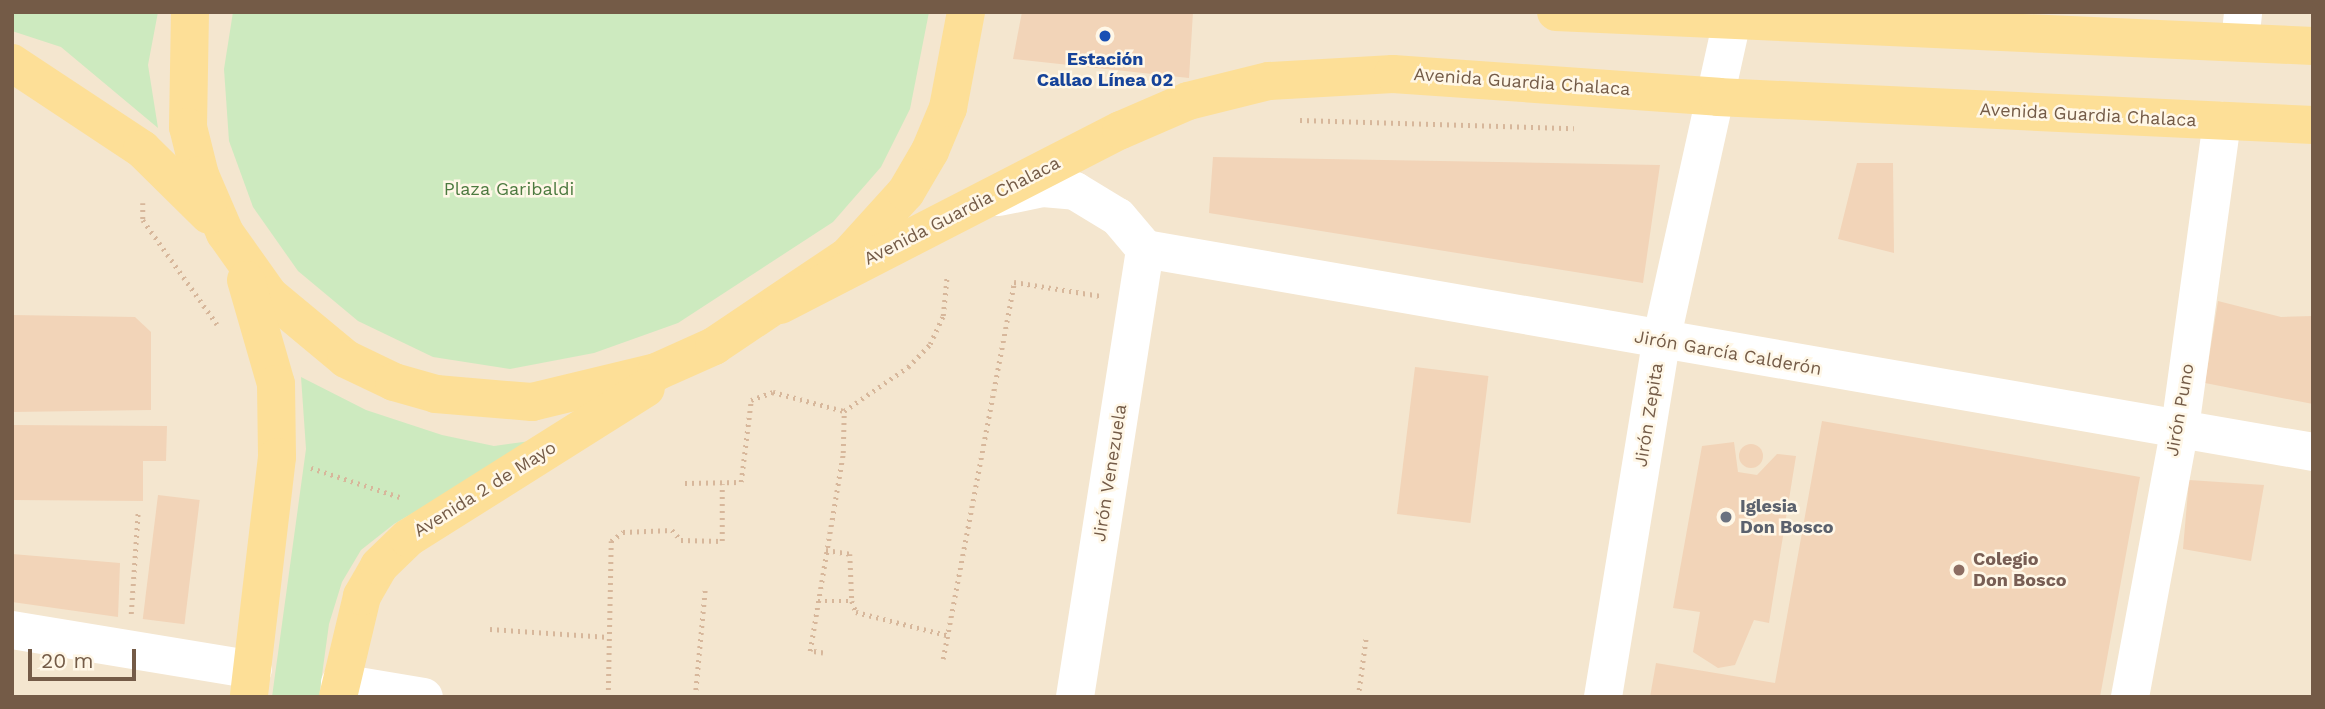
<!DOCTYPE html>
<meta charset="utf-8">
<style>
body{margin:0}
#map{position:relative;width:2325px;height:709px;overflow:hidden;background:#fdf4e1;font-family:"Work Sans",sans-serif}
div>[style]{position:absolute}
.residential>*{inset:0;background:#f4e6cf;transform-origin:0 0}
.green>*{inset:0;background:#cdeabf}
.building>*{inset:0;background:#f2d4b8;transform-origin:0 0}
.round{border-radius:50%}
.path>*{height:4.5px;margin-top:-2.25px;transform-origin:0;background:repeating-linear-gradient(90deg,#d7b79b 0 2px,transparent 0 7px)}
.minor>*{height:38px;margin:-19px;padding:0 19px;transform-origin:19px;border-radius:19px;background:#fff}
.major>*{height:38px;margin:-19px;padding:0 19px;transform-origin:19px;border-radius:19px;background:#fddf97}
.dots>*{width:19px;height:19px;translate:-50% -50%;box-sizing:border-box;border:4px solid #fff7e7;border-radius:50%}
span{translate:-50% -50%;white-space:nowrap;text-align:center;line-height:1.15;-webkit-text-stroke:5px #fff7e7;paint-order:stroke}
.transit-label{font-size:18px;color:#164399;font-weight:700}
.street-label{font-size:18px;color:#745b47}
.park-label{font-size:18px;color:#4c7a3f}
.worship-label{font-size:18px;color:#5b616d;font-weight:700}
.left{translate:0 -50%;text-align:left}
.education-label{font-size:18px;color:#785e54;font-weight:700}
.frame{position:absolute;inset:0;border:14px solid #745b47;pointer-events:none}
.scale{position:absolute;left:28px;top:649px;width:108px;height:32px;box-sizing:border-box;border:4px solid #745b47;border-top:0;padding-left:9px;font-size:21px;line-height:24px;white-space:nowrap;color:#745b47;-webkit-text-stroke:5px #fff7e7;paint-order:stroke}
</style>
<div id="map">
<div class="residential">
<i style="left:12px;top:12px;width:2301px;height:685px"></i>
</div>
<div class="green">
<i style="clip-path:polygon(12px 12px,158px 12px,148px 65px,158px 128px,61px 47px,12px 31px)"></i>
<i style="clip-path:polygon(233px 12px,929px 12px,910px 109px,881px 167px,833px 222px,678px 323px,594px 353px,510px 369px,433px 357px,358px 321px,298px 271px,253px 207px,229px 141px,224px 69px)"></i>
<i style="clip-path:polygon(301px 377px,366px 410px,442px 435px,494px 446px,538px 440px,394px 524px,361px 550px,342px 582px,329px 624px,319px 697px,272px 697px,306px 449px)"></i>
</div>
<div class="building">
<i style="clip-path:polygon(1022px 12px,1193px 12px,1189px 78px,1013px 59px)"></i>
<i style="clip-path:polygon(1213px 157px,1660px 165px,1643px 283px,1209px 213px)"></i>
<i style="clip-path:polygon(1857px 163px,1893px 163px,1894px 253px,1838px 239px)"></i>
<i style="clip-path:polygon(2218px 301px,2281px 317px,2313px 316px,2313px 404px,2205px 383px)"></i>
<i style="clip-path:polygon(12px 315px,135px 317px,151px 332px,151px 410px,12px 412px)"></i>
<i style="left:1415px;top:367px;width:74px;height:148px;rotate:7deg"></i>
<i style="clip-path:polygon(1822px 421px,2140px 477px,2100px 697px,1650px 697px,1656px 663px,1775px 683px)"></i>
<i style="clip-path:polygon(12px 425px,167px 426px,166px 461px,143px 461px,143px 501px,12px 500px)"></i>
<i style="clip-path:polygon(1734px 442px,1738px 472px,1757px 475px,1777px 454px,1796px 456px,1769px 623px,1754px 620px,1735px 665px,1718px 668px,1693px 652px,1700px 612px,1673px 608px,1702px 446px)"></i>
<i class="round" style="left:1739px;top:444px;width:24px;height:24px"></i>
<i style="clip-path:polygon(2189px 480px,2264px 485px,2251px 561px,2183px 549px)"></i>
<i style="left:158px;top:495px;width:42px;height:125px;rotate:7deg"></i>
<i style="clip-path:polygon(12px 554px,120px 563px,118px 617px,12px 602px)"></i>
</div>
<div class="path">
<i style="left:1300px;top:120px;width:274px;rotate:1.7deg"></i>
<i style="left:143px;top:203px;width:17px;rotate:90deg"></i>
<i style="left:143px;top:220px;width:128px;rotate:54.6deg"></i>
<i style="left:311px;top:468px;width:97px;rotate:18.1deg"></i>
<i style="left:685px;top:483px;width:56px;rotate:-1deg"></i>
<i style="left:741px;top:482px;width:83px;rotate:-83deg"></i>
<i style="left:751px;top:400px;width:23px;rotate:-20deg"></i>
<i style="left:773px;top:392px;width:73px;rotate:15deg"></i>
<i style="left:826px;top:550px;width:24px;rotate:9deg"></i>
<i style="left:850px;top:554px;width:47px;rotate:87.6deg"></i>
<i style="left:818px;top:601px;width:34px"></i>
<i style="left:852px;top:601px;width:12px;rotate:70deg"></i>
<i style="left:856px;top:612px;width:94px;rotate:14.2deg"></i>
<i style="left:131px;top:614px;width:104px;rotate:-86.1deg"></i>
<i style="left:490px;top:629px;width:119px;rotate:3.8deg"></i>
<i style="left:823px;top:653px;width:13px;rotate:-171deg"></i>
<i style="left:810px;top:651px;width:201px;rotate:-80.5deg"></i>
<i style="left:843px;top:453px;width:42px;rotate:-88.6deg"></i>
<i style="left:844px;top:411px;width:78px;rotate:-34.5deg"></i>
<i style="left:908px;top:367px;width:32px;rotate:-46deg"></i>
<i style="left:930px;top:344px;width:31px;rotate:-65deg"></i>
<i style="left:943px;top:316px;width:41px;rotate:-84.4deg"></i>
<i style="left:943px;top:659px;width:384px;rotate:-79.3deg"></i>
<i style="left:1014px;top:282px;width:88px;rotate:9.1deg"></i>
<i style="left:608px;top:697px;width:156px;rotate:-88.9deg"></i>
<i style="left:611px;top:541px;width:15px;rotate:-37deg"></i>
<i style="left:623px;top:532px;width:49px;rotate:-2.3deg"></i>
<i style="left:672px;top:530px;width:13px;rotate:48deg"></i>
<i style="left:681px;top:540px;width:41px;rotate:1.4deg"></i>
<i style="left:722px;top:541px;width:57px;rotate:-90deg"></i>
<i style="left:695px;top:697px;width:107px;rotate:-84.7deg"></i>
<i style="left:1358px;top:697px;width:61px;rotate:-82.4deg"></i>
</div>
<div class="minor">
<i style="left:2240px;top:42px;width:30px;rotate:-84deg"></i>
<i style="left:999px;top:197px;width:45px;rotate:-11.6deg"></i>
<i style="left:1043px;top:188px;width:32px;rotate:5deg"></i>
<i style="left:1075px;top:191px;width:50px;rotate:31.2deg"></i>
<i style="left:1118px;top:217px;width:42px;rotate:49.8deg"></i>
<i style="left:1145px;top:249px;width:1186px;rotate:9.86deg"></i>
<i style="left:12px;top:630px;width:244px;rotate:9.4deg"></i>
<i style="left:340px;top:683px;width:85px;rotate:9.5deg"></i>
<i style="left:1075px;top:697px;width:453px;rotate:-81.1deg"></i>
<i style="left:1603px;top:697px;width:361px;rotate:-80.7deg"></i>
<i style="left:1661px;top:341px;width:337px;rotate:-77.5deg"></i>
<i style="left:2130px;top:697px;width:274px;rotate:-79.5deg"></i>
<i style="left:2180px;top:428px;width:310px;rotate:-82.2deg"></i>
</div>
<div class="major">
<i style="left:190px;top:12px;width:115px;rotate:91deg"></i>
<i style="left:188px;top:127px;width:49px;rotate:76deg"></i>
<i style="left:200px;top:175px;width:63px;rotate:66.7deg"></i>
<i style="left:225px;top:233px;width:76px;rotate:54.6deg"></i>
<i style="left:269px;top:295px;width:100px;rotate:39.7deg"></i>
<i style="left:346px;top:359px;width:53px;rotate:25.6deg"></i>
<i style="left:394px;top:382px;width:44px;rotate:15.9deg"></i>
<i style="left:436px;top:394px;width:96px;rotate:4.8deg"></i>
<i style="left:532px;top:402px;width:128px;rotate:-13.6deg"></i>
<i style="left:656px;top:372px;width:64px;rotate:-24.1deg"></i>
<i style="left:714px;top:346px;width:161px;rotate:-33.9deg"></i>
<i style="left:848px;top:256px;width:86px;rotate:-47.8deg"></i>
<i style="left:906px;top:192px;width:48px;rotate:-59.7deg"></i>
<i style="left:930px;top:151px;width:47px;rotate:-67.3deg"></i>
<i style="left:948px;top:108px;width:98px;rotate:-79.4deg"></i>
<i style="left:1556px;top:12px;width:758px;rotate:2.57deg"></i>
<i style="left:12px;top:63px;width:156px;rotate:33.5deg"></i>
<i style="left:142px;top:149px;width:94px;rotate:44.6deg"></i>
<i style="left:246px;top:280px;width:108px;rotate:73.9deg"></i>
<i style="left:276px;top:384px;width:73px;rotate:89.2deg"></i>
<i style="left:277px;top:457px;width:242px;rotate:96.7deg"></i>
<i style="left:780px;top:305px;width:383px;rotate:-27.2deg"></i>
<i style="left:1121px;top:130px;width:73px;rotate:-23.4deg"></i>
<i style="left:1188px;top:101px;width:83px;rotate:-13.9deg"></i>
<i style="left:1269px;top:81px;width:124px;rotate:-3.2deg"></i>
<i style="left:1393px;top:74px;width:326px;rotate:4deg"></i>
<i style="left:1718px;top:97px;width:596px;rotate:2.69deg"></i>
<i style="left:338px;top:697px;width:104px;rotate:-76.6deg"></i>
<i style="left:362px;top:596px;width:34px;rotate:-60deg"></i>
<i style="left:379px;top:566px;width:40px;rotate:-44deg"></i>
<i style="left:408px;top:538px;width:281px;rotate:-32.2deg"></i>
</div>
<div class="dots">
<i style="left:1105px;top:36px;background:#1a4fb4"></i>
<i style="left:1726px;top:517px;background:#6b7280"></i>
<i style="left:1959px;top:570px;background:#8d6e63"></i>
</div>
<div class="transit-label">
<span style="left:1105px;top:70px">Estación<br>Callao Línea 02</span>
</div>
<div class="street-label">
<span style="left:1522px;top:82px;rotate:4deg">Avenida Guardia Chalaca</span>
<span style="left:2088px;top:115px;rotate:3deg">Avenida Guardia Chalaca</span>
<span style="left:962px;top:211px;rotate:-27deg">Avenida Guardia Chalaca</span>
<span style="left:1728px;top:353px;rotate:10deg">Jirón García Calderón</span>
<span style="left:2180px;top:410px;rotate:-80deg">Jirón Puno</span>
<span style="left:1649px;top:415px;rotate:-81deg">Jirón Zepita</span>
<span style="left:1110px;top:473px;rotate:-81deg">Jirón Venezuela</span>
<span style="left:485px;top:489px;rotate:-32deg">Avenida 2 de Mayo</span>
</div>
<div class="park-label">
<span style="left:509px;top:189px">Plaza Garibaldi</span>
</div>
<div class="worship-label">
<span class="left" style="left:1740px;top:517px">Iglesia<br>Don Bosco</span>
</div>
<div class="education-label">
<span class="left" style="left:1973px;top:570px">Colegio<br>Don Bosco</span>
</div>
<div class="frame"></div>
<div class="scale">20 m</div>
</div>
